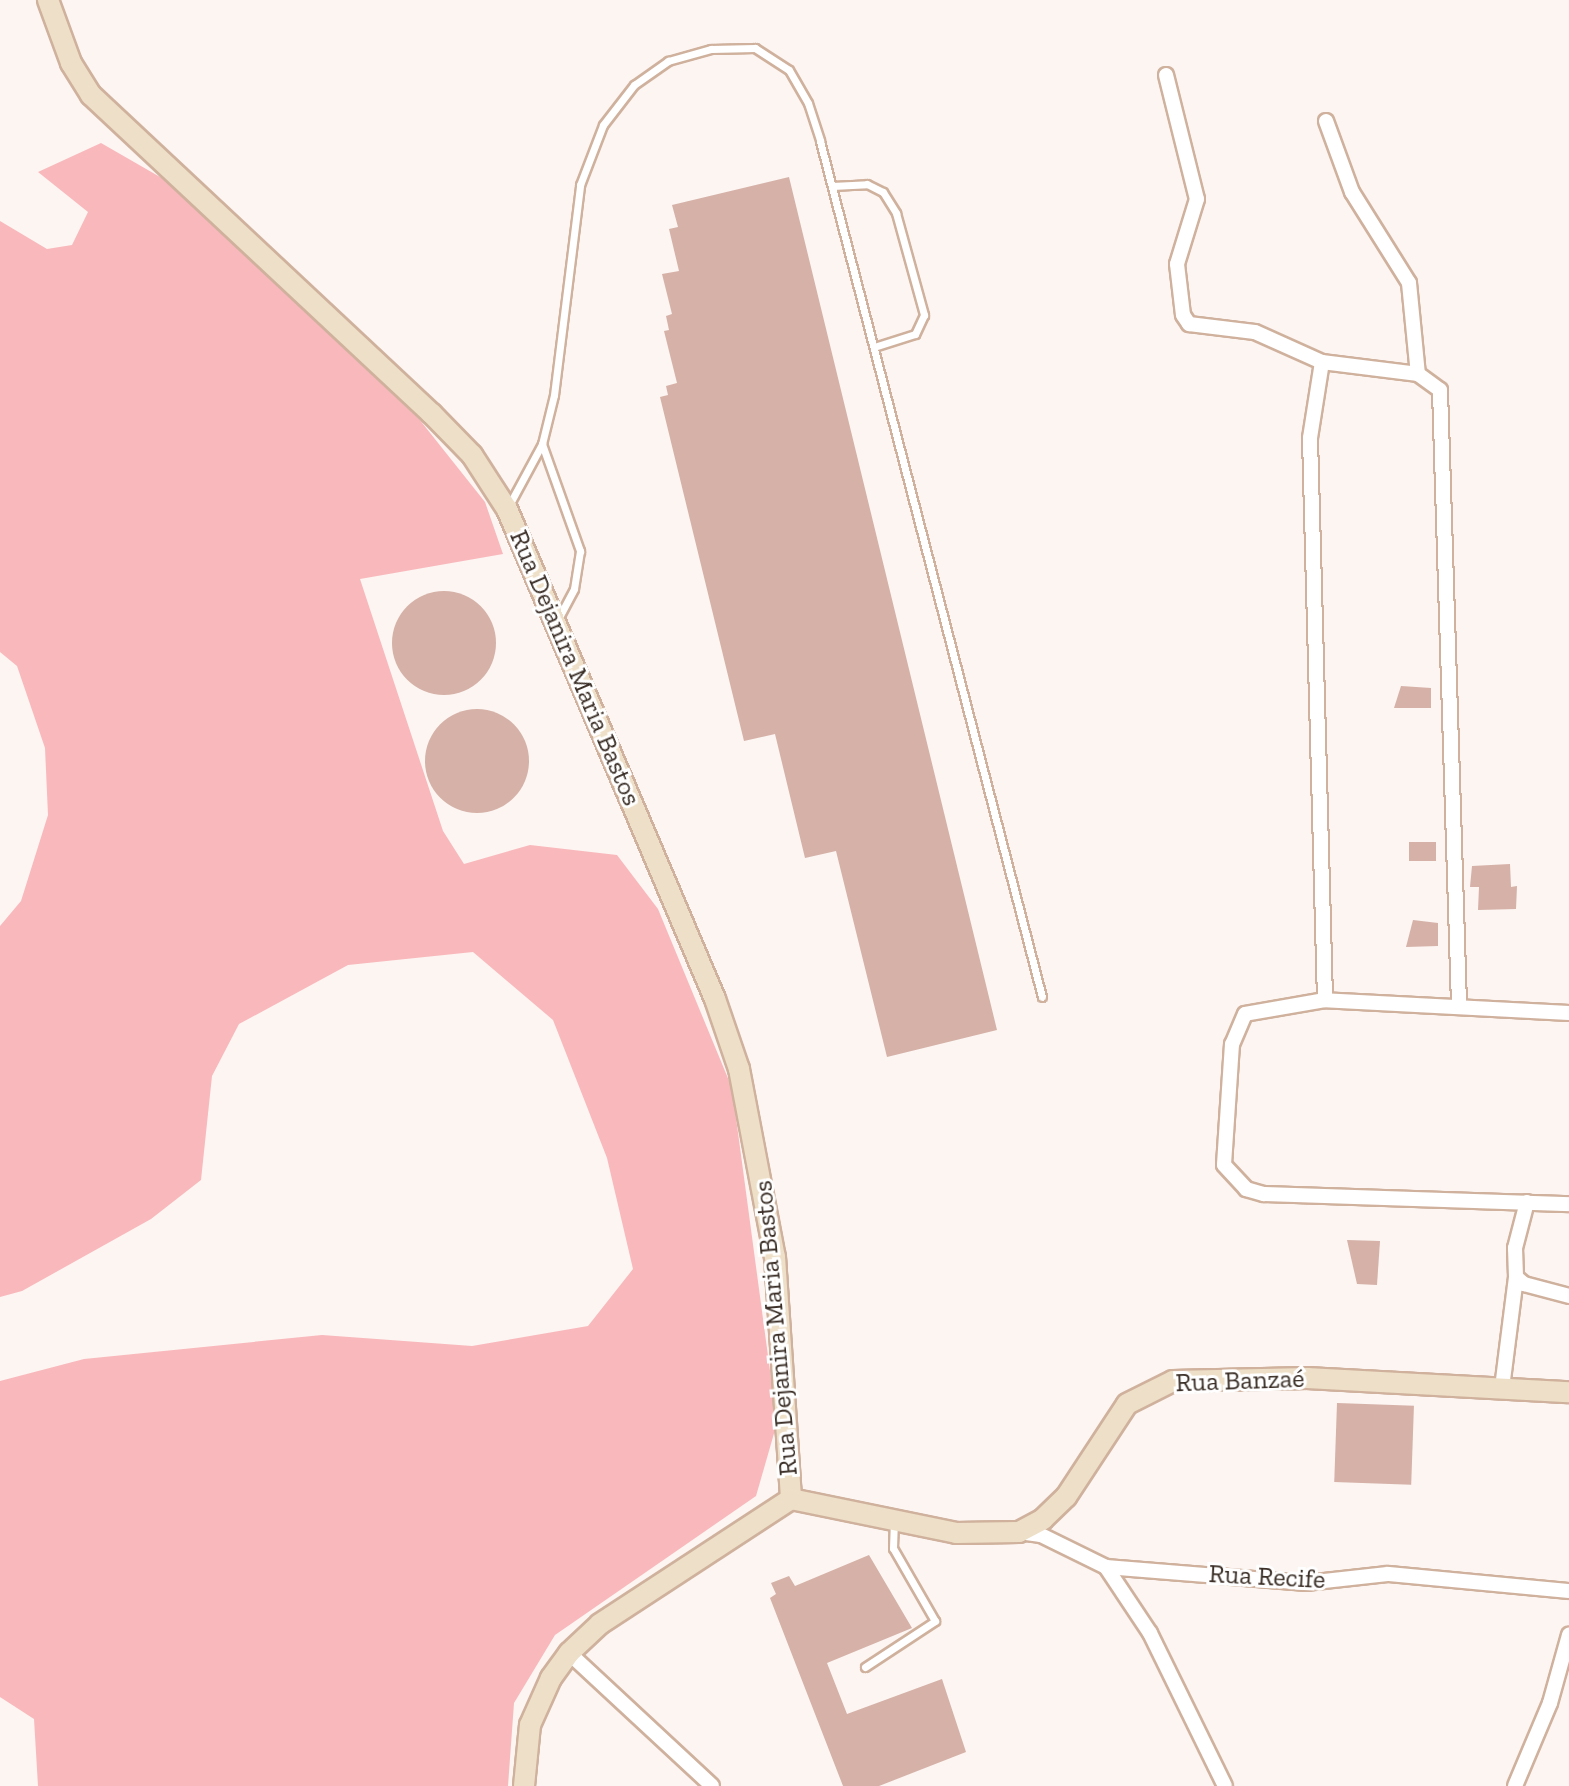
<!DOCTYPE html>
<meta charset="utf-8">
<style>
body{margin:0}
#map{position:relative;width:1569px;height:1786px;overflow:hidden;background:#fcf5f1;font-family:"Zilla Slab",serif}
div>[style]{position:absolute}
.green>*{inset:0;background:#f9b8bc}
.building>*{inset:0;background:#d5b1a8;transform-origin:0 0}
.round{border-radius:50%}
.roads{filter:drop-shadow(2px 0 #cfb19d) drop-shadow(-2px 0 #cfb19d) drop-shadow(0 2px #cfb19d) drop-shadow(0 -2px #cfb19d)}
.lane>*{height:7px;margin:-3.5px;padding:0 3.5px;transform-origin:3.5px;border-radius:3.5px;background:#fff}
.street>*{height:14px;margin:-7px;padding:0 7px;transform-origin:7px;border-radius:7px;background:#fff}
.secondary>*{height:20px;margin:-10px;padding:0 10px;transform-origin:10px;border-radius:10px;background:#eee0c8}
span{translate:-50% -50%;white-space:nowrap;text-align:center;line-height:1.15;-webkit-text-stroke:6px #fff;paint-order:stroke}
.street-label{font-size:26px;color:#382c24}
</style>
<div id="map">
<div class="green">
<i style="clip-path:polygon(101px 143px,167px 181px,419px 419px,485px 502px,503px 554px,360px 579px,443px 831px,464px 864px,530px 845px,617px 855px,658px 909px,732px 1088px,777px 1423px,756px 1496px,555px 1635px,514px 1703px,508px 1786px,38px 1786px,34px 1719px,0 1697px,0 1381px,84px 1359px,322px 1335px,472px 1346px,588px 1326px,633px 1269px,607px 1158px,553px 1020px,473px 952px,348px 965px,239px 1024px,212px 1076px,201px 1180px,151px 1219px,22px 1291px,0 1297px,0 926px,21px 901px,48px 815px,45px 748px,17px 666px,0 652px,0 221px,47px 249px,72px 245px,88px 212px,38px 172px)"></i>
</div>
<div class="building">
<i style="clip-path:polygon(789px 177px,997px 1030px,887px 1057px,836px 851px,805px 858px,775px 734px,744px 741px,660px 397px,668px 395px,666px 386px,677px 383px,664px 331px,669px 330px,666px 316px,672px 314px,662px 274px,679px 271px,669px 229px,678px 227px,672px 205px)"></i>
<i class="round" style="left:392px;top:591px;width:104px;height:104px"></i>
<i style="clip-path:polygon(1401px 686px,1431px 688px,1431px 708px,1394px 708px)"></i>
<i class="round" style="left:425px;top:709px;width:104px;height:104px"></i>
<i style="left:1409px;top:842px;width:27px;height:19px"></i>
<i style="clip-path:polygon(1510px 864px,1511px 887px,1517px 886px,1516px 909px,1478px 910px,1479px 887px,1470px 887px,1472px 866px)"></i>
<i style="clip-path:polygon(1413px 920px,1438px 923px,1438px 946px,1406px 947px)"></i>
<i style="clip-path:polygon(1347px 1240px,1380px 1241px,1377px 1285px,1357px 1284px)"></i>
<i style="left:1337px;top:1403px;width:77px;height:79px;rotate:2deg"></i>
<i style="clip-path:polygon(869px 1555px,912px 1628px,827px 1663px,847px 1714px,942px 1679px,966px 1752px,879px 1786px,843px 1786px,770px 1598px,776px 1594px,771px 1583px,789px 1576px,795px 1586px)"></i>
</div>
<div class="roads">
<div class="lane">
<i style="left:832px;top:186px;width:35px;rotate:-3deg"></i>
<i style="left:867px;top:184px;width:18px;rotate:27deg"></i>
<i style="left:883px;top:192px;width:25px;rotate:58deg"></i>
<i style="left:896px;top:213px;width:106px;rotate:74.6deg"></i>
<i style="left:924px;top:315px;width:21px;rotate:115deg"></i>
<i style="left:915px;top:334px;width:43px;rotate:162.4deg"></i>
<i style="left:542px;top:444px;width:114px;rotate:70.4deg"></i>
<i style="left:580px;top:551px;width:38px;rotate:99deg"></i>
<i style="left:574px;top:589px;width:34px;rotate:118deg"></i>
<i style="left:508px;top:507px;width:72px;rotate:-61.6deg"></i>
<i style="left:542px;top:444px;width:50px;rotate:-76.2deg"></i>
<i style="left:554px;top:395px;width:212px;rotate:-82.9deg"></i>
<i style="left:580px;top:185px;width:64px;rotate:-69deg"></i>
<i style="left:603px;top:125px;width:51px;rotate:-52.2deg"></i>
<i style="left:634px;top:85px;width:42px;rotate:-35.2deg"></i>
<i style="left:668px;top:61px;width:45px;rotate:-15.6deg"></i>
<i style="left:711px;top:49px;width:44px;rotate:-1.3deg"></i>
<i style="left:755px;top:48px;width:40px;rotate:32.9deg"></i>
<i style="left:789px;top:70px;width:38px;rotate:60deg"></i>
<i style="left:808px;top:103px;width:40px;rotate:72deg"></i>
<i style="left:820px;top:141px;width:884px;rotate:75.46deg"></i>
<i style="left:865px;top:1667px;width:84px;rotate:-33.3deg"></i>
<i style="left:935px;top:1621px;width:84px;rotate:-119.9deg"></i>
<i style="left:893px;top:1548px;width:25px;rotate:-88deg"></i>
</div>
<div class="street">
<i style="left:1166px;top:75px;width:128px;rotate:76deg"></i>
<i style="left:1197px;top:199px;width:68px;rotate:107.1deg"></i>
<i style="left:1177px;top:264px;width:51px;rotate:83.3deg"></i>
<i style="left:1183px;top:315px;width:11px;rotate:56deg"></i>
<i style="left:1189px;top:324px;width:66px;rotate:6.9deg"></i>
<i style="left:1255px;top:332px;width:73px;rotate:24.1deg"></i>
<i style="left:1322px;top:362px;width:97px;rotate:7.1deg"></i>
<i style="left:1418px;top:374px;width:27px;rotate:36deg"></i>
<i style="left:1440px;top:390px;width:614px;rotate:88.23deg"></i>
<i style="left:1326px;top:121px;width:76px;rotate:69.9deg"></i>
<i style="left:1352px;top:192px;width:107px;rotate:57.9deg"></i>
<i style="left:1409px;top:283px;width:91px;rotate:84.4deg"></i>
<i style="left:1322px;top:362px;width:77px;rotate:99deg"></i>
<i style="left:1310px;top:438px;width:562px;rotate:88.47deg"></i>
<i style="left:1569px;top:1013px;width:244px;rotate:-177deg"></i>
<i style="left:1325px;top:1000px;width:81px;rotate:170.1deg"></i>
<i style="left:1245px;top:1014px;width:33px;rotate:113deg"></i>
<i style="left:1232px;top:1044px;width:121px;rotate:93.8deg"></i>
<i style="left:1224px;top:1165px;width:33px;rotate:47deg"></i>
<i style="left:1246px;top:1189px;width:19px;rotate:16deg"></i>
<i style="left:1264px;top:1194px;width:305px;rotate:1.9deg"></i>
<i style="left:1527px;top:1202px;width:48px;rotate:104.6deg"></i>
<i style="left:1515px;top:1248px;width:29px;rotate:88deg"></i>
<i style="left:1516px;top:1277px;width:11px;rotate:41deg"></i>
<i style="left:1524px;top:1284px;width:47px;rotate:14.9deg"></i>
<i style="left:1502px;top:1388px;width:112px;rotate:-82.8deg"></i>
<i style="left:1019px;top:1532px;width:22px;rotate:8deg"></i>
<i style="left:1041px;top:1535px;width:72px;rotate:26.2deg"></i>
<i style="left:1106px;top:1567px;width:201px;rotate:4.6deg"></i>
<i style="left:1306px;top:1583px;width:82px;rotate:-6.3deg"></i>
<i style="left:1388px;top:1574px;width:182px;rotate:5.4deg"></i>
<i style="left:1106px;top:1567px;width:79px;rotate:56.3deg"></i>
<i style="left:1150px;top:1633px;width:170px;rotate:63.9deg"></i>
<i style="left:569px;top:1653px;width:195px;rotate:42.9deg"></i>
<i style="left:1515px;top:1786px;width:90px;rotate:-67.1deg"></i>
<i style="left:1550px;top:1703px;width:71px;rotate:-74.4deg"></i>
</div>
<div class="secondary">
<i style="left:48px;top:0;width:67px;rotate:69.9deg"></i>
<i style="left:71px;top:63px;width:38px;rotate:58deg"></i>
<i style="left:91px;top:95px;width:466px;rotate:43.1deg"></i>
<i style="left:431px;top:413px;width:59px;rotate:45.7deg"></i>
<i style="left:472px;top:455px;width:64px;rotate:57.1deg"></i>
<i style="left:507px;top:509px;width:532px;rotate:67deg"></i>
<i style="left:715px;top:999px;width:74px;rotate:71.1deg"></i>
<i style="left:739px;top:1069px;width:191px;rotate:79.2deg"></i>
<i style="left:775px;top:1257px;width:243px;rotate:86.2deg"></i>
<i style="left:791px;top:1499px;width:168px;rotate:11.6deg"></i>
<i style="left:956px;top:1533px;width:63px;rotate:-0.9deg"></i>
<i style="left:1019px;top:1532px;width:27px;rotate:-28deg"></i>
<i style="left:1043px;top:1519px;width:32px;rotate:-44deg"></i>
<i style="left:1066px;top:1497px;width:111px;rotate:-56.7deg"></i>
<i style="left:1127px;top:1404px;width:51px;rotate:-26.6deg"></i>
<i style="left:1173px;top:1381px;width:134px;rotate:-1.3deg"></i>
<i style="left:1307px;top:1378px;width:262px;rotate:3.1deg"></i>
<i style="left:524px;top:1786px;width:61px;rotate:-84.4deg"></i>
<i style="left:530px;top:1725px;width:51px;rotate:-65.9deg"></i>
<i style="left:551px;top:1678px;width:31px;rotate:-54deg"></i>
<i style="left:569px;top:1653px;width:42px;rotate:-43.1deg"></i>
<i style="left:600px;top:1624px;width:228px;rotate:-33.2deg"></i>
</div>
</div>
<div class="street-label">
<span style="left:575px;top:668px;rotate:67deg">Rua Dejanira Maria Bastos</span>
<span style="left:776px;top:1328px;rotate:-95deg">Rua Dejanira Maria Bastos</span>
<span style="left:1240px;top:1381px;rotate:-2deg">Rua Banzaé</span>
<span style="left:1267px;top:1577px;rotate:3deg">Rua Recife</span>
</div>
</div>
